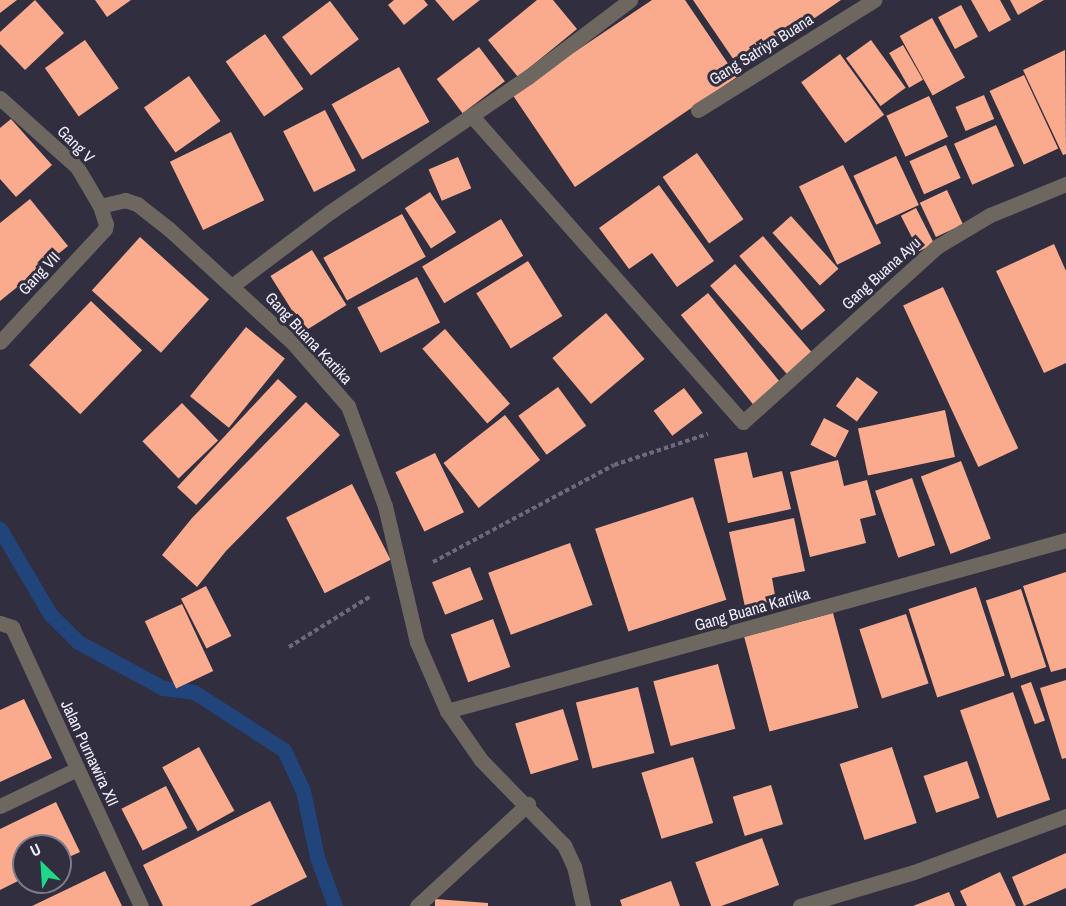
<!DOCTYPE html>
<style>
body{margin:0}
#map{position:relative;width:1066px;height:906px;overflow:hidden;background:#312e40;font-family:"Archivo Narrow",sans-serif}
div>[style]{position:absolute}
.stream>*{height:15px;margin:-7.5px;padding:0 7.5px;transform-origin:7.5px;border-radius:7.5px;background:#21447b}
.building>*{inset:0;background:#faab8e;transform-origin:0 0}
.path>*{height:4px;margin-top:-2px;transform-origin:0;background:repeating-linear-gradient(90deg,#6d6b7b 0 4.5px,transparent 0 7.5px)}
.minor>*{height:15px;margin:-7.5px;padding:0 7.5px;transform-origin:7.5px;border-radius:7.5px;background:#6e6760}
span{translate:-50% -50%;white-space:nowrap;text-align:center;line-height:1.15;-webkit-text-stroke:6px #312e40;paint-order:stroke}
.street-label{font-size:16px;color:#f0eefa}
.north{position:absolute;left:12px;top:834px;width:60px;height:60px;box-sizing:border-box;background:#312e40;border:2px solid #7d7b8a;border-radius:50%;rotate:335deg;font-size:16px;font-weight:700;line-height:24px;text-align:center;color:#f0eefa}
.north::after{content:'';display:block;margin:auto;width:21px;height:27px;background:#1fd887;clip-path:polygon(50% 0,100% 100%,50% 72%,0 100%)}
</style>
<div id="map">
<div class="stream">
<i style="left:0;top:529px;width:99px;rotate:59.5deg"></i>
<i style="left:50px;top:614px;width:40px;rotate:45deg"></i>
<i style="left:78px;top:642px;width:97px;rotate:28.4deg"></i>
<i style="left:163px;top:688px;width:31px;rotate:7deg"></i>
<i style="left:194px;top:692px;width:107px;rotate:32.8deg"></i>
<i style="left:284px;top:750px;width:45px;rotate:65.1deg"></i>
<i style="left:303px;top:791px;width:67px;rotate:78deg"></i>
<i style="left:317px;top:857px;width:52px;rotate:69.8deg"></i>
</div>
<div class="building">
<i style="clip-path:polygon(0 0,17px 0,0 13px)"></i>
<i style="clip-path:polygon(35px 0,64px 33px,25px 70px,0 44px,0 32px)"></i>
<i style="clip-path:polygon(95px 0,131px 0,107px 17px)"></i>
<i style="clip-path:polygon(394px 0,424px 0,428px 5px,404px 25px,388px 5px)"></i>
<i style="clip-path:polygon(435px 0,480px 0,453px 21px)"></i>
<i style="clip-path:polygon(537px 0,553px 0,577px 29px,518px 77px,488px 40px)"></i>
<i style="clip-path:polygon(652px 0,685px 0,737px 77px,575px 187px,512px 94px)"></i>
<i style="clip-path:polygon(693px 0,841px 0,740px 69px)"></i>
<i style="clip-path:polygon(971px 0,1000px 0,1011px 20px,989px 32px)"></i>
<i style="clip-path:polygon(1010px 0,1044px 0,1018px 15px)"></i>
<i style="left:330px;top:1px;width:48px;height:60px;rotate:53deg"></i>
<i style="left:961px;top:5px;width:36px;height:26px;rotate:62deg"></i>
<i style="left:932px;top:18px;width:68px;height:37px;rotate:61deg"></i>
<i style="left:265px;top:34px;width:67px;height:48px;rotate:55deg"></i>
<i style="left:85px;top:40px;width:59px;height:49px;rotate:55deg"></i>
<i style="left:871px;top:40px;width:59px;height:31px;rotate:54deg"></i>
<i style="left:903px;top:45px;width:40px;height:16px;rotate:60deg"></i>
<i style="left:479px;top:47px;width:43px;height:53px;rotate:53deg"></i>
<i style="clip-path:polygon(1065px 50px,1066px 154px,1063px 155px,1023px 70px)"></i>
<i style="left:840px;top:54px;width:75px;height:48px;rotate:54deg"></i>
<i style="left:399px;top:67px;width:63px;height:77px;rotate:61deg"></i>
<i style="left:1024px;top:75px;width:81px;height:38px;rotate:65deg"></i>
<i style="left:189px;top:76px;width:55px;height:55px;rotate:55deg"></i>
<i style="left:984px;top:95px;width:26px;height:31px;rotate:67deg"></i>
<i style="left:929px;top:96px;width:45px;height:47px;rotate:65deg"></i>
<i style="left:325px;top:110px;width:68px;height:47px;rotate:63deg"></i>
<i style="clip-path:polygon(11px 119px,52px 165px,16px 197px,0 179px,0 128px)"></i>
<i style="left:996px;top:125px;width:45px;height:46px;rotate:66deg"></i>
<i style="left:231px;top:132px;width:76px;height:68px;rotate:64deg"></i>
<i style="left:946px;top:145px;width:36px;height:40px;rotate:66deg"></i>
<i style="left:697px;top:153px;width:81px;height:42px;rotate:55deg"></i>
<i style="left:896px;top:156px;width:54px;height:47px;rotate:65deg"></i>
<i style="left:458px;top:157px;width:34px;height:32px;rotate:67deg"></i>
<i style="left:843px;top:165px;width:87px;height:49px;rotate:64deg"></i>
<i style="clip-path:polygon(659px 185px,714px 261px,677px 287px,652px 253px,629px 269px,599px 228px)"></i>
<i style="left:947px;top:190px;width:38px;height:30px;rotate:65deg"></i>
<i style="left:430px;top:192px;width:48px;height:30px;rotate:57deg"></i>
<i style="clip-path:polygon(30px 199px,68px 246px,0 301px,0 223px)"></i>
<i style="left:916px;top:208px;width:40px;height:17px;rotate:63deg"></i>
<i style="left:402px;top:214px;width:49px;height:90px;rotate:61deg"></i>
<i style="left:791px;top:216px;width:71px;height:25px;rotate:48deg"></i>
<i style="left:501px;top:219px;width:43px;height:92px;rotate:59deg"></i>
<i style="left:763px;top:236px;width:97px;height:31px;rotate:50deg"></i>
<i style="left:140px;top:237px;width:93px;height:72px;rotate:42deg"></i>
<i style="clip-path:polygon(1054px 244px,1066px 271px,1066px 363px,1044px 373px,996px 271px)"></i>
<i style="left:312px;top:250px;width:65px;height:49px;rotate:58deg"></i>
<i style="left:528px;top:261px;width:65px;height:61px;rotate:58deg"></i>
<i style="left:735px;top:264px;width:118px;height:33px;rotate:49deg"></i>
<i style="left:417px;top:277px;width:51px;height:67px;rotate:63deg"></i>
<i style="left:943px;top:287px;width:178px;height:44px;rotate:65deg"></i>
<i style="left:708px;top:293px;width:117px;height:35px;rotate:51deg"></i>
<i style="left:91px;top:301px;width:71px;height:89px;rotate:44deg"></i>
<i style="left:606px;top:313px;width:60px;height:70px;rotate:50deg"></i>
<i style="left:246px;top:327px;width:50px;height:89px;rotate:39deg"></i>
<i style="left:445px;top:329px;width:99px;height:30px;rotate:49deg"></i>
<i style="left:857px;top:377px;width:26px;height:36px;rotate:36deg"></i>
<i style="left:278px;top:379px;width:26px;height:148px;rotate:43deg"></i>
<i style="left:558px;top:387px;width:48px;height:49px;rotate:54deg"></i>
<i style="left:684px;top:388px;width:31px;height:38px;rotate:53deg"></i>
<i style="clip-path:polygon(306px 402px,340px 435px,226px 551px,197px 587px,162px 555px,192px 518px)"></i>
<i style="left:182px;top:403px;width:52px;height:55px;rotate:46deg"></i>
<i style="left:945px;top:410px;width:48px;height:89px;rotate:78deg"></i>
<i style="left:505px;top:415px;width:57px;height:78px;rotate:52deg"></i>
<i style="left:824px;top:418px;width:28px;height:30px;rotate:27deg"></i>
<i style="clip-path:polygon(747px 452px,753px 478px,782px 471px,791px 509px,728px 523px,714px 459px)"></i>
<i style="left:435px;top:453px;width:66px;height:44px;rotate:64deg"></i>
<i style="clip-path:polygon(838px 460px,844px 486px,867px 480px,876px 515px,860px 519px,866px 543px,810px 557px,790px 472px)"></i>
<i style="left:961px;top:461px;width:83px;height:43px;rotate:69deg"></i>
<i style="left:912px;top:478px;width:71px;height:39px;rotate:71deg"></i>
<i style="left:352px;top:484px;width:85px;height:74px;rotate:63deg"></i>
<i style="left:693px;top:497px;width:108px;height:103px;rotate:72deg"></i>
<i style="clip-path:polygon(794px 518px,805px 571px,772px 578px,776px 601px,745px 607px,729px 532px)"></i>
<i style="left:570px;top:543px;width:66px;height:87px;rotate:70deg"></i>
<i style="left:470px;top:567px;width:35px;height:41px;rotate:68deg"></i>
<i style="clip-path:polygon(1066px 572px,1066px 668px,1051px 672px,1023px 586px)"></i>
<i style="left:206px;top:586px;width:56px;height:28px;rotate:63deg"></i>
<i style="left:976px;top:587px;width:93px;height:71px;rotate:72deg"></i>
<i style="left:1021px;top:589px;width:82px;height:37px;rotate:72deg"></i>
<i style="left:182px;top:604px;width:74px;height:41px;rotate:65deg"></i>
<i style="left:833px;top:613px;width:98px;height:92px;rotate:75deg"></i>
<i style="left:906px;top:614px;width:73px;height:49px;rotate:72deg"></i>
<i style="left:493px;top:619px;width:51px;height:45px;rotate:70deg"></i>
<i style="left:718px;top:664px;width:67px;height:67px;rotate:75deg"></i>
<i style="clip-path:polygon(1066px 680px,1066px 758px,1062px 759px,1040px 688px)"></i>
<i style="left:1031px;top:682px;width:41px;height:11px;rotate:70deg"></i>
<i style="left:638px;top:687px;width:68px;height:64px;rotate:76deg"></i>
<i style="left:1013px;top:692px;width:114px;height:56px;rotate:71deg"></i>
<i style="clip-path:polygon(24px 699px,52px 758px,0 782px,0 710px)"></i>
<i style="left:563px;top:709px;width:53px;height:50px;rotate:73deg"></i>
<i style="left:199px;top:747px;width:73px;height:42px;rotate:61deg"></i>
<i style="left:892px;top:747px;width:80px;height:55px;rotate:72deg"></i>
<i style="left:693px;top:757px;width:69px;height:54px;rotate:73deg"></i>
<i style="left:967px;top:761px;width:39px;height:46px;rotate:71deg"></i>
<i style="left:771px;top:785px;width:41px;height:40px;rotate:73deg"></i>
<i style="left:166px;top:786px;width:47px;height:50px;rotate:63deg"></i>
<i style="clip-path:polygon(270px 801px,307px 877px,250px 906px,163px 906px,143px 865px)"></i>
<i style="clip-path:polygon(56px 802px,80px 852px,60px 861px,60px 846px,24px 846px,24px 878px,0 890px,0 829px)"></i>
<i style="left:762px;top:838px;width:50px;height:71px;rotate:70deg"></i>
<i style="clip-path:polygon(1066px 853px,1066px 888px,1024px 906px,1012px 877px)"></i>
<i style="clip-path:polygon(105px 871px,122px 906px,32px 906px)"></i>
<i style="clip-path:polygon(1000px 872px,1016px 906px,967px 906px,960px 891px)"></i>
<i style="clip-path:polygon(671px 881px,680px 906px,622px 906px,620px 900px)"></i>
<i style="clip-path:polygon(949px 892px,955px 906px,913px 906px)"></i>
<i style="clip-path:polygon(435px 899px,488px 903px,488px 906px,435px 906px)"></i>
</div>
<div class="path">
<i style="left:433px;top:562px;width:205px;rotate:-28.2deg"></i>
<i style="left:614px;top:465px;width:99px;rotate:-18.3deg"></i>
<i style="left:289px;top:647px;width:97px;rotate:-31.9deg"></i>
</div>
<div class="minor">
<i style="left:0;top:98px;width:103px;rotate:41.9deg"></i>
<i style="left:77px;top:167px;width:45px;rotate:59.5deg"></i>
<i style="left:100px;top:206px;width:19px;rotate:72deg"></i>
<i style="left:106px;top:224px;width:5px;rotate:101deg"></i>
<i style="left:105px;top:229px;width:154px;rotate:132.9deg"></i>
<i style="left:698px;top:110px;width:208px;rotate:-32deg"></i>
<i style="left:471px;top:115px;width:410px;rotate:48.5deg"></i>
<i style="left:743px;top:422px;width:263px;rotate:-42.1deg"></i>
<i style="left:938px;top:246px;width:61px;rotate:-30.8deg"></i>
<i style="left:990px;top:215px;width:82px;rotate:-22.2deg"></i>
<i style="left:100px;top:206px;width:26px;rotate:-13deg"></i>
<i style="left:125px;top:200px;width:13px;rotate:18deg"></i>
<i style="left:137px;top:204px;width:41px;rotate:38deg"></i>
<i style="left:169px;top:229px;width:168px;rotate:42.6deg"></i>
<i style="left:293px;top:343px;width:84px;rotate:48.9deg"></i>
<i style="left:348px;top:406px;width:107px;rotate:69.7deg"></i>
<i style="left:385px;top:506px;width:140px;rotate:76.8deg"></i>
<i style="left:417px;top:642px;width:75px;rotate:66.5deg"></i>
<i style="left:447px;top:711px;width:60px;rotate:55.2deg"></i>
<i style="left:481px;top:760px;width:119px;rotate:45.7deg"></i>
<i style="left:564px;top:845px;width:23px;rotate:65deg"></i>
<i style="left:574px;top:866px;width:41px;rotate:77.3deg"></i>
<i style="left:233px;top:285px;width:121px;rotate:-37deg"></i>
<i style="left:330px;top:212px;width:240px;rotate:-34.3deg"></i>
<i style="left:528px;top:77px;width:128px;rotate:-37deg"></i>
<i style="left:0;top:623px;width:13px;rotate:18deg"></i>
<i style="left:12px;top:627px;width:307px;rotate:65.2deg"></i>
<i style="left:447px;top:711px;width:642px;rotate:-15.44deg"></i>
<i style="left:0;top:806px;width:85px;rotate:-25.7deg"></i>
<i style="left:417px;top:906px;width:151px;rotate:-42.6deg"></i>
<i style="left:800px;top:906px;width:119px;rotate:-16.6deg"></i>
<i style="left:914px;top:872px;width:162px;rotate:-20.2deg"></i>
</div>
<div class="street-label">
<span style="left:761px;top:49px;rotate:-32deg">Gang Satriya Buana</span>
<span style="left:76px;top:144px;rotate:45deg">Gang V</span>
<span style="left:39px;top:273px;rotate:-47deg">Gang VII</span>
<span style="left:881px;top:273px;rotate:-42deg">Gang Buana Ayu</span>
<span style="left:309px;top:338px;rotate:47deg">Gang Buana Kartika</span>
<span style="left:752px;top:609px;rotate:-16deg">Gang Buana Kartika</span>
<span style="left:90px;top:753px;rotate:65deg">Jalan Purnawira XII</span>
</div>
<div class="north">U</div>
</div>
